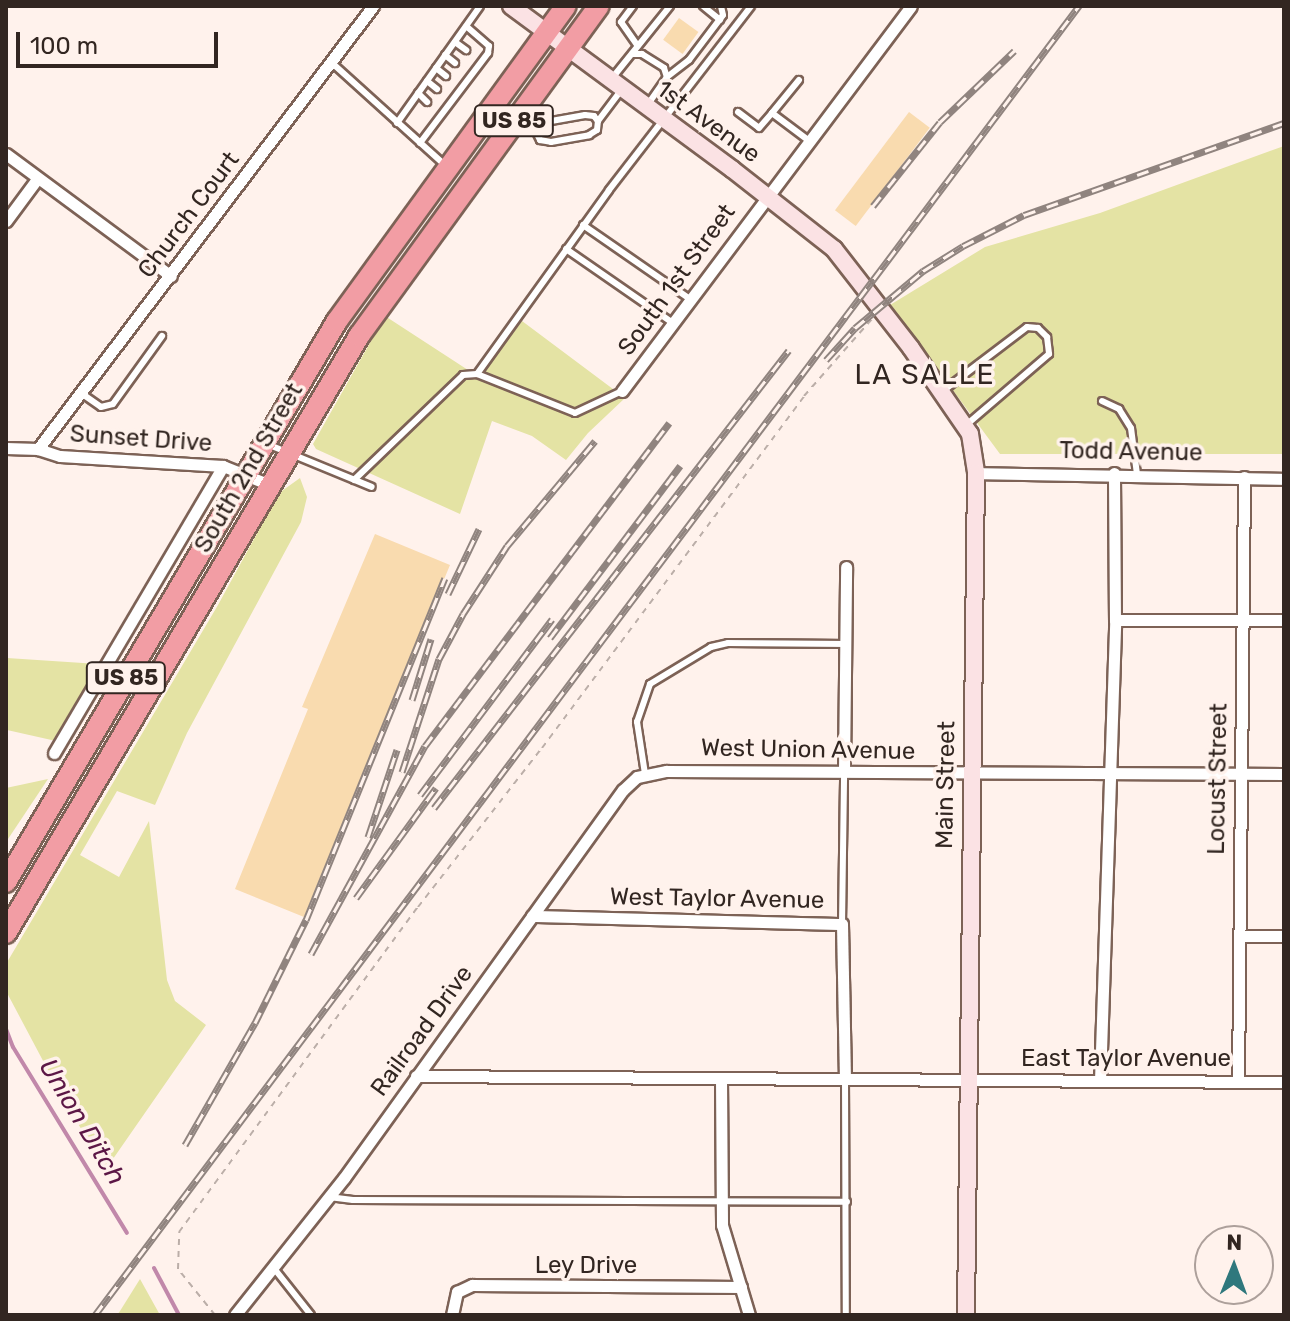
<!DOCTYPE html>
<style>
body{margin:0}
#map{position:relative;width:1290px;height:1321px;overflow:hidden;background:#fff2ec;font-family:Rubik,sans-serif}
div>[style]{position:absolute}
.green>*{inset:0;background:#e4e3a4}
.stream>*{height:4px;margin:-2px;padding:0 2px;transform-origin:2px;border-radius:2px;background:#c188aa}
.building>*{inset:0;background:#f9dbaf;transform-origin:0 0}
.path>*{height:2px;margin-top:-1px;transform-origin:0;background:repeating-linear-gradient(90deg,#bbaea8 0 6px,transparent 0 12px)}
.roads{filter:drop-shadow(2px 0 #7d6256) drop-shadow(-2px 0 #7d6256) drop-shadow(0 2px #7d6256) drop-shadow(0 -2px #7d6256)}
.lane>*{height:6px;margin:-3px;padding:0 3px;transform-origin:3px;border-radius:3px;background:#fff}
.street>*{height:11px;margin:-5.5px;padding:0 5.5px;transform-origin:5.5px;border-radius:5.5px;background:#fff}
.secondary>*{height:16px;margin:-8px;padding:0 8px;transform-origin:8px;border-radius:8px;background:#fbe2e4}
.highway>*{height:20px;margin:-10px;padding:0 10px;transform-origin:10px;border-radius:10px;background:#f29da4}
.rail>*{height:7px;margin-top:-3.5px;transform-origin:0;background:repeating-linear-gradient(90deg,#fff2ec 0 12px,#90847f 0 24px);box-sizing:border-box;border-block:2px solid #90847f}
span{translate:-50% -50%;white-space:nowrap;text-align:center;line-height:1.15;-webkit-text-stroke:7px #fff2ec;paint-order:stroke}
.shield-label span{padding:2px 6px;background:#fff2ec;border:2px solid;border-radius:6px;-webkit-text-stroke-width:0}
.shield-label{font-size:22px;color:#322621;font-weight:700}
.street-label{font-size:24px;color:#322621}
.water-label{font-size:26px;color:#5c1746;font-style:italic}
.quarter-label{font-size:28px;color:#322621;letter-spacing:2px}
.frame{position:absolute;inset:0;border:8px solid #322621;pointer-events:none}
.north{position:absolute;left:1194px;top:1225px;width:80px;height:80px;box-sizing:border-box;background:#fff2ec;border:2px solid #ada09b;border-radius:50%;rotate:1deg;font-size:22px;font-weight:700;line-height:32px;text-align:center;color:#322621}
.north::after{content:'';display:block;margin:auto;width:28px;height:36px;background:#2f787d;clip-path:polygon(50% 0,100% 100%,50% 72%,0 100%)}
.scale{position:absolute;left:16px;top:32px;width:202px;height:36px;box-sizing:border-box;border:4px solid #322621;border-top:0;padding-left:10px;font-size:24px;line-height:28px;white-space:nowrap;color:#322621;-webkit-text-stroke:6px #fff2ec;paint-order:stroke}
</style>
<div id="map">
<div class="green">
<i style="clip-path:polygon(1284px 146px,1284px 454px,1000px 454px,890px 305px,985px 247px,1100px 213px)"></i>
<i style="clip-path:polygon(385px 316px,468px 370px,477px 380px,522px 321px,625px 398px,588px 433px,566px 460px,532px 436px,492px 421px,460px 514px,316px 449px,313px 444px)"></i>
<i style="clip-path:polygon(300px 478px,307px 497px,301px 522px,187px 733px,155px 805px,117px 791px,80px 855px,119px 877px,149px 821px,167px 980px,175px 1001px,206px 1025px,106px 1169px,67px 1106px,6px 991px,6px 964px,218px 605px,279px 493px)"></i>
<i style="clip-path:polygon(7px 658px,98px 664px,56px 741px,7px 730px)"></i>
<i style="clip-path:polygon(48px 779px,6px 842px,6px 788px)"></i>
<i style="clip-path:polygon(140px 1279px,160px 1315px,117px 1315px,120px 1311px)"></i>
</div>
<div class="stream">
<i style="left:6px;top:1029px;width:19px;rotate:69deg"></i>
<i style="left:13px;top:1047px;width:218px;rotate:58.5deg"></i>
<i style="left:154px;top:1268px;width:53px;rotate:62deg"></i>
</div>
<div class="building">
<i style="left:679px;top:18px;width:24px;height:27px;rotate:36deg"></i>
<i style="left:909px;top:112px;width:26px;height:123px;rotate:37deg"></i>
<i style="clip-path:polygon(375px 534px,450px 565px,304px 917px,235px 889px,308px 709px,302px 707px)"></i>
</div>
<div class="path">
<i style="left:215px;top:1315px;width:59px;rotate:-128.8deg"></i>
<i style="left:178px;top:1269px;width:37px;rotate:-88deg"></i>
<i style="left:179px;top:1232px;width:403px;rotate:-53.7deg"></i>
<i style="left:418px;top:907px;width:202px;rotate:-52.1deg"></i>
<i style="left:542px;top:748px;width:439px;rotate:-53.3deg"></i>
<i style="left:804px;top:396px;width:103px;rotate:-48.6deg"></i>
</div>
<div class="roads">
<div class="lane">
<i style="left:633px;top:6px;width:20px;rotate:127deg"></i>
<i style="left:621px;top:22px;width:29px;rotate:55deg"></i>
<i style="left:703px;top:6px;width:22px;rotate:39deg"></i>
<i style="left:455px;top:42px;width:14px;rotate:36deg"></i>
<i style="left:632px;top:54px;width:10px"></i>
<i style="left:642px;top:54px;width:26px;rotate:32deg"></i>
<i style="left:664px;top:68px;width:9px;rotate:72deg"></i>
<i style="left:667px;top:77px;width:35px;rotate:125deg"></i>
<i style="left:445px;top:55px;width:13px;rotate:39deg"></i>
<i style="left:331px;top:62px;width:152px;rotate:42.1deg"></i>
<i style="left:436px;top:68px;width:13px;rotate:39deg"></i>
<i style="left:613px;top:77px;width:91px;rotate:-51.2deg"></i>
<i style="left:667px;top:77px;width:28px;rotate:-38deg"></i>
<i style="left:689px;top:60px;width:56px;rotate:-52.9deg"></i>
<i style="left:723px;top:15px;width:9px;rotate:-103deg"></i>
<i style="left:799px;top:80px;width:43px;rotate:129.3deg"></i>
<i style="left:772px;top:113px;width:45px;rotate:36.9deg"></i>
<i style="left:427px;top:81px;width:13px;rotate:39deg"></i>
<i style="left:418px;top:93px;width:13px;rotate:45deg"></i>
<i style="left:738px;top:112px;width:26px;rotate:37deg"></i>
<i style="left:759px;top:128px;width:20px;rotate:-49deg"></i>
<i style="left:598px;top:121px;width:40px;rotate:-53deg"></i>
<i style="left:397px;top:123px;width:143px;rotate:-54.6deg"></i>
<i style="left:518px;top:127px;width:19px;rotate:16deg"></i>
<i style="left:536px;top:132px;width:9px;rotate:63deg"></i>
<i style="left:540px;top:140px;width:11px;rotate:10deg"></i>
<i style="left:551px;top:142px;width:39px;rotate:-10deg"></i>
<i style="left:589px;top:135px;width:9px;rotate:-32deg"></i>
<i style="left:597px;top:130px;width:9px;rotate:-84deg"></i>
<i style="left:598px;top:121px;width:6px;rotate:-129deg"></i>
<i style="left:594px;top:116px;width:9px;rotate:-174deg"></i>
<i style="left:585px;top:115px;width:40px;rotate:170deg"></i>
<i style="left:546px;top:122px;width:14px;rotate:135deg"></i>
<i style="left:420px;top:143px;width:113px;rotate:-52.9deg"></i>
<i style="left:488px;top:53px;width:7px;rotate:-82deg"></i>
<i style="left:489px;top:46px;width:30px;rotate:-139deg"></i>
<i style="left:583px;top:225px;width:130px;rotate:34.7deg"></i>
<i style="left:566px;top:249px;width:130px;rotate:34.7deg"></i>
<i style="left:477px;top:374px;width:226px;rotate:-54.3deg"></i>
<i style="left:609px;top:190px;width:232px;rotate:-52.3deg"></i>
<i style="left:944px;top:390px;width:104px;rotate:-37.2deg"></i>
<i style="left:1027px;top:327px;width:11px;rotate:5deg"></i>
<i style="left:1038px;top:328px;width:13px;rotate:45deg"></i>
<i style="left:1047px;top:337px;width:17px;rotate:83deg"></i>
<i style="left:1049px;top:354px;width:111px;rotate:139.4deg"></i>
<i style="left:81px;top:393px;width:24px;rotate:35deg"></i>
<i style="left:101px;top:407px;width:12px;rotate:-14deg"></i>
<i style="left:113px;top:404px;width:84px;rotate:-54.2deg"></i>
<i style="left:1102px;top:401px;width:19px;rotate:25deg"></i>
<i style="left:1119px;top:409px;width:22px;rotate:58deg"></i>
<i style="left:1131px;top:428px;width:46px;rotate:82.6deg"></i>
<i style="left:267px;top:444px;width:113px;rotate:22.3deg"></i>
<i style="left:354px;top:480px;width:151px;rotate:-43.9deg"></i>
<i style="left:463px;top:375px;width:14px;rotate:-4deg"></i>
<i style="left:477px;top:374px;width:105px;rotate:21.7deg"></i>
<i style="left:575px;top:413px;width:52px;rotate:-25.1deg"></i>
<i style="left:645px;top:774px;width:53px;rotate:-98.7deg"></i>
<i style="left:637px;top:722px;width:40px;rotate:-71.1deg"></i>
<i style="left:650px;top:684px;width:71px;rotate:-31.2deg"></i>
<i style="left:711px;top:647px;width:17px;rotate:-13deg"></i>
<i style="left:728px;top:643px;width:117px;rotate:0.5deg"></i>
<i style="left:842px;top:924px;width:152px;rotate:-89.2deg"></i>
<i style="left:845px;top:1079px;width:236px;rotate:89.8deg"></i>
<i style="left:329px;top:1197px;width:24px;rotate:7deg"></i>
<i style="left:353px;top:1200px;width:494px;rotate:0.2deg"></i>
<i style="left:273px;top:1267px;width:61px;rotate:51.6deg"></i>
</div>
<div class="street">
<i style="left:6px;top:154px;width:205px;rotate:36.5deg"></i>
<i style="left:6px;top:221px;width:52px;rotate:-53.6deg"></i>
<i style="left:622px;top:391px;width:481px;rotate:-53.1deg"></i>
<i style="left:6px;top:448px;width:32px;rotate:2deg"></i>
<i style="left:38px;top:449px;width:23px;rotate:18deg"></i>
<i style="left:60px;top:456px;width:163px;rotate:3.5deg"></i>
<i style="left:223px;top:466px;width:51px;rotate:22deg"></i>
<i style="left:38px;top:449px;width:555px;rotate:-52.9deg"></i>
<i style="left:976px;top:473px;width:308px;rotate:1.1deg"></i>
<i style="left:1115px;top:620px;width:169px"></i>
<i style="left:54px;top:753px;width:333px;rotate:-59.5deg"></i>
<i style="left:844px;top:771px;width:204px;rotate:-89.4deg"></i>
<i style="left:532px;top:916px;width:310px;rotate:1.5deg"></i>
<i style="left:842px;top:924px;width:155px;rotate:88.9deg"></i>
<i style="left:1240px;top:936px;width:44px"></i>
<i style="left:416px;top:1076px;width:868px;rotate:0.4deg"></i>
<i style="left:721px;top:1079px;width:146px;rotate:89.6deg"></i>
<i style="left:722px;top:1225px;width:94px;rotate:73.3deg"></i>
<i style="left:1100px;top:1081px;width:461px;rotate:-88.1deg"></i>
<i style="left:1115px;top:620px;width:147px;rotate:-90.4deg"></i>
<i style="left:1238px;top:1082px;width:605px;rotate:-89.43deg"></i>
<i style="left:235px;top:1315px;width:175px;rotate:-51.5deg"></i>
<i style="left:344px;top:1178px;width:478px;rotate:-54.3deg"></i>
<i style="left:623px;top:790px;width:19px;rotate:-43deg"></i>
<i style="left:637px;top:777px;width:30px;rotate:-12deg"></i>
<i style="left:666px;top:771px;width:618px;rotate:0.28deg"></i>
<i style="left:452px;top:1315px;width:24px;rotate:-78deg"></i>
<i style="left:457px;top:1292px;width:17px;rotate:-25deg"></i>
<i style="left:472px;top:1285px;width:269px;rotate:0.4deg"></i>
</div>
<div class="secondary">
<i style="left:511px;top:6px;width:275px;rotate:36.4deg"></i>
<i style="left:732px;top:169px;width:130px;rotate:38.1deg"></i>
<i style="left:834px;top:249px;width:125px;rotate:52.1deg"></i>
<i style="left:911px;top:348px;width:104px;rotate:55.5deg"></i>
<i style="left:970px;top:434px;width:39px;rotate:81deg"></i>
<i style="left:976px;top:473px;width:842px;rotate:90.68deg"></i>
</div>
<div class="highway">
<i style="left:6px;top:882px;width:651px;rotate:-59.46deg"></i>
<i style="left:337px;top:321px;width:389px;rotate:-54deg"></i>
<i style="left:6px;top:933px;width:694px;rotate:-59.4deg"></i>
<i style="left:359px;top:336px;width:408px;rotate:-54deg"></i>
</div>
</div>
<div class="rail">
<i style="left:873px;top:206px;width:107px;rotate:-51.4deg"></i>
<i style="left:940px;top:122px;width:103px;rotate:-43.8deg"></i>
<i style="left:826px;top:360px;width:43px;rotate:-47.8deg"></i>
<i style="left:855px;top:328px;width:89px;rotate:-40deg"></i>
<i style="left:923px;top:271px;width:47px;rotate:-32deg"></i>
<i style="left:963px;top:246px;width:68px;rotate:-26.9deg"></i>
<i style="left:1024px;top:215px;width:276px;rotate:-19.5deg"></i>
<i style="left:448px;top:594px;width:72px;rotate:-64.5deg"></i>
<i style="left:550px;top:638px;width:216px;rotate:-52.9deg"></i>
<i style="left:412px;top:700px;width:64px;rotate:-72.7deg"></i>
<i style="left:402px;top:772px;width:119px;rotate:-71.9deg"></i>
<i style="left:439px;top:659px;width:51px;rotate:-61.9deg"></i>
<i style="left:463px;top:614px;width:81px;rotate:-57.1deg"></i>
<i style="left:507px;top:546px;width:137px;rotate:-50deg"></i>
<i style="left:420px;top:795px;width:220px;rotate:-53.1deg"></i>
<i style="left:434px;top:808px;width:579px;rotate:-52.22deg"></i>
<i style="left:368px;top:837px;width:92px;rotate:-71.6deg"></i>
<i style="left:356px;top:898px;width:136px;rotate:-54deg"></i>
<i style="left:311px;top:954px;width:237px;rotate:-61.3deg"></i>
<i style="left:425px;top:746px;width:405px;rotate:-52.9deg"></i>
<i style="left:185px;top:1145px;width:141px;rotate:-60.2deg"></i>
<i style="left:255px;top:1023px;width:115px;rotate:-63.7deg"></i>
<i style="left:306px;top:920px;width:369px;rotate:-67.9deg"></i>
<i style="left:95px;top:1315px;width:1638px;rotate:-53.07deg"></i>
</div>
<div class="shield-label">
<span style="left:514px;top:121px">US 85</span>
<span style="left:126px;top:678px">US 85</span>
</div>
<div class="street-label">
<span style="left:708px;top:122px;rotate:36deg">1st Avenue</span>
<span style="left:189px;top:215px;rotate:-53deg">Church Court</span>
<span style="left:677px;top:280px;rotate:-54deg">South 1st Street</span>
<span style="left:141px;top:439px;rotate:4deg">Sunset Drive</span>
<span style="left:1131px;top:452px;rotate:1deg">Todd Avenue</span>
<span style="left:249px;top:468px;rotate:-60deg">South 2nd Street</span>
<span style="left:808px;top:750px;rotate:1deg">West Union Avenue</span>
<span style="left:1218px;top:779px;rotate:-89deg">Locust Street</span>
<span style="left:946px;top:785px;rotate:-89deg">Main Street</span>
<span style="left:717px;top:899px;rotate:1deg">West Taylor Avenue</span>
<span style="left:422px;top:1031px;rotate:-54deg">Railroad Drive</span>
<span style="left:1126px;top:1059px">East Taylor Avenue</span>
<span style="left:586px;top:1266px">Ley Drive</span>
</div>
<div class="water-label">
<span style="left:82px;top:1122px;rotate:59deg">Union Ditch</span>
</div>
<div class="quarter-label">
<span style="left:925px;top:375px">LA SALLE</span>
</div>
<div class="frame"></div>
<div class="north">N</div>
<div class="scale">100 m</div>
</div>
